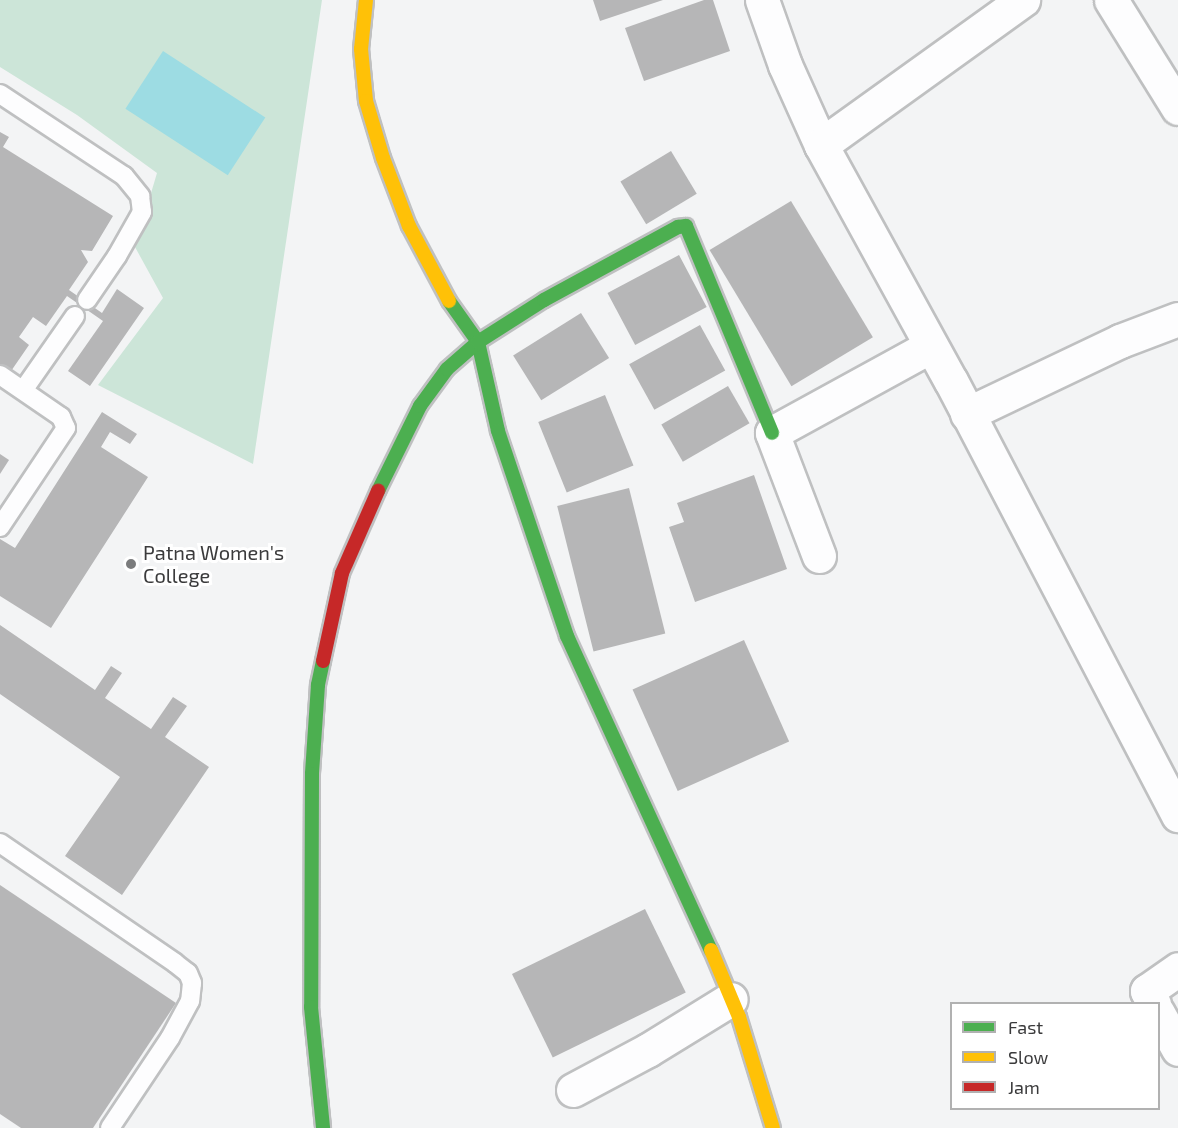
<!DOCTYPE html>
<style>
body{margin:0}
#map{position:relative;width:1178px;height:1128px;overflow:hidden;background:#f3f4f5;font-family:"Exo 2",sans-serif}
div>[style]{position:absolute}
.green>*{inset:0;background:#cce5d8}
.water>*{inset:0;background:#9ddce3;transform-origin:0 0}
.building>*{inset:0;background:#b6b6b7;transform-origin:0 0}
.roads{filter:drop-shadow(2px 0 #bfc0c1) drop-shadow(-2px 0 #bfc0c1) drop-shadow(0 2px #bfc0c1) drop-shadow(0 -2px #bfc0c1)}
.lane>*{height:18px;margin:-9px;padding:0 9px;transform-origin:9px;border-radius:9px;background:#fdfdfe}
.street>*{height:33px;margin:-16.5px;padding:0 16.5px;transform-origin:16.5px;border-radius:16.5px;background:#fdfdfe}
.fast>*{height:14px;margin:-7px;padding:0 7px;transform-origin:7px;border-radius:7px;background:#4caf50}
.slow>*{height:14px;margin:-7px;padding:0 7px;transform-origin:7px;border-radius:7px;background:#ffc107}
.jam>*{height:14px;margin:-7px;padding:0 7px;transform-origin:7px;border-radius:7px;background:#c62828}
.dots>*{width:16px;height:16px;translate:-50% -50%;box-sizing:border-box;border:3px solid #fff;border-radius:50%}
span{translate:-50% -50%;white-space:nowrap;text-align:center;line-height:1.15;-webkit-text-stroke:6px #fff;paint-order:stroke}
.poi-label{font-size:20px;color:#3b3b3c}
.left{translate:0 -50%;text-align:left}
.legend{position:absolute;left:950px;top:1002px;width:210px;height:108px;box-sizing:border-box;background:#fff;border:2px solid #b1b1b1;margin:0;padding:8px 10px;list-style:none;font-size:18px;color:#3b3b3c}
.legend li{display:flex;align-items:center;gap:12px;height:30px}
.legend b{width:30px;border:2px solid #b1b1b1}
</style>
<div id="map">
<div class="green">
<i style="clip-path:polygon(0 0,322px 0,253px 464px,98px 385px,163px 298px,135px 247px,157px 173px,77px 115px,0 67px)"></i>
</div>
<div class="water">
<i style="left:163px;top:51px;width:122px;height:69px;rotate:33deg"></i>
</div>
<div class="building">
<i style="clip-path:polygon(593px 0,663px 0,600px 21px)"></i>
<i style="clip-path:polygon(704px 0,713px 0,730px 51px,644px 81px,625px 28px)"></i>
<i style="clip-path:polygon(0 132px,9px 137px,3px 147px,113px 216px,92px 251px,81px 250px,88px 262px,69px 290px,102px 313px,117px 289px,144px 308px,90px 386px,68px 371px,103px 321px,67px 296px,46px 326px,33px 317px,19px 337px,29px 345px,9px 374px,0 368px)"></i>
<i style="left:671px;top:151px;width:50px;height:59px;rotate:59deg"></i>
<i style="left:791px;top:201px;width:159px;height:95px;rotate:59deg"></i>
<i style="left:679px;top:255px;width:59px;height:81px;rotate:62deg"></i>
<i style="left:581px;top:313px;width:53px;height:80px;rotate:58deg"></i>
<i style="left:700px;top:325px;width:52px;height:81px;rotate:61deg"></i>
<i style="left:728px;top:386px;width:43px;height:77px;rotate:60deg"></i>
<i style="left:605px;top:395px;width:76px;height:72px;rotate:68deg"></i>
<i style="clip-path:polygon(102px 412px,137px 434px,130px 444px,110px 432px,101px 447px,148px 477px,51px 628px,0 596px,0 539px,15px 548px)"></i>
<i style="clip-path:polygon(0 454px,9px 460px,0 474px)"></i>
<i style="clip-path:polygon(754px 475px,787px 569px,695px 602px,669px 527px,684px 522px,677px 503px)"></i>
<i style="left:629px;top:488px;width:150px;height:74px;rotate:76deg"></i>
<i style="clip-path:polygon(0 625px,95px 690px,111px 666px,122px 673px,105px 698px,151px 729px,173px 697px,187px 706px,165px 737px,209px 767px,122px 895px,65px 856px,120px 777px,0 694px)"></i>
<i style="left:744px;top:640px;width:111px;height:122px;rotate:66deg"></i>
<i style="clip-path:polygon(0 885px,176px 1003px,93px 1128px,21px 1128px,0 1114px)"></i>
<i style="left:645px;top:909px;width:93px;height:148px;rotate:64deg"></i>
</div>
<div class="roads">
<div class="lane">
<i style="left:0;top:94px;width:149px;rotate:33.5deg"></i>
<i style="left:124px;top:176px;width:26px;rotate:51deg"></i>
<i style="left:140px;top:196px;width:16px;rotate:83deg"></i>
<i style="left:142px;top:212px;width:51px;rotate:119.6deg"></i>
<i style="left:117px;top:256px;width:53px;rotate:124.3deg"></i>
<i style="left:0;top:375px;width:74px;rotate:34.5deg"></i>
<i style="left:61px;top:417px;width:12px;rotate:66deg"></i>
<i style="left:66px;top:428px;width:119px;rotate:123.7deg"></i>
<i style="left:24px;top:389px;width:89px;rotate:-55.1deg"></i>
<i style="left:0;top:843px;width:212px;rotate:34.4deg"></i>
<i style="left:175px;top:963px;width:16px;rotate:38deg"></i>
<i style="left:188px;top:973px;width:11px;rotate:68deg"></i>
<i style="left:192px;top:983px;width:18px;rotate:96deg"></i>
<i style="left:190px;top:1001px;width:42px;rotate:118.4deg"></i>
<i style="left:170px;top:1038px;width:108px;rotate:123.7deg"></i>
</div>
<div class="street">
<i style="left:762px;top:0;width:69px;rotate:70.5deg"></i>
<i style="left:785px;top:65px;width:88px;rotate:65.8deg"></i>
<i style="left:821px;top:145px;width:269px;rotate:61.2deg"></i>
<i style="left:951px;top:381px;width:490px;rotate:62.4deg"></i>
<i style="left:1111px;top:0;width:127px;rotate:58.2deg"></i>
<i style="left:821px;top:145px;width:249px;rotate:-35.7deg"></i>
<i style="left:967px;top:414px;width:170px;rotate:-25.5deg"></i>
<i style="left:1120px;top:341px;width:62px;rotate:-20.8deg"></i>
<i style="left:819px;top:556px;width:132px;rotate:-110.9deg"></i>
<i style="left:772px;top:433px;width:181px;rotate:-28.7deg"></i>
<i style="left:1154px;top:1004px;width:15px;rotate:-118deg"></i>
<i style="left:1147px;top:991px;width:38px;rotate:-35deg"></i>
<i style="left:1158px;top:1013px;width:41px;rotate:60.9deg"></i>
<i style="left:573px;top:1090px;width:85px;rotate:-28.1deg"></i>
<i style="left:648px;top:1050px;width:97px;rotate:-31.6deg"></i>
</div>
<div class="fast">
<i style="left:449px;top:301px;width:50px;rotate:54.7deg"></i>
<i style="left:478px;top:342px;width:91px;rotate:77.3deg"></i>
<i style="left:498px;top:431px;width:216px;rotate:71.4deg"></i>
<i style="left:567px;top:636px;width:345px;rotate:65.4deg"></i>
<i style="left:378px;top:491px;width:95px;rotate:-63.7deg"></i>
<i style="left:420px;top:406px;width:46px;rotate:-53.9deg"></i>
<i style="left:447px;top:369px;width:41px;rotate:-41.1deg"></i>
<i style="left:478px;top:342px;width:78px;rotate:-32.5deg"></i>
<i style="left:544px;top:300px;width:153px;rotate:-28.6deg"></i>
<i style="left:678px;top:227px;width:8px;rotate:-7deg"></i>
<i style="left:686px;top:226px;width:224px;rotate:67.4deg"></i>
<i style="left:323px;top:661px;width:25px;rotate:102deg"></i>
<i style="left:318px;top:685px;width:89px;rotate:93.9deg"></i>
<i style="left:312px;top:774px;width:233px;rotate:90.2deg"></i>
<i style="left:311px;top:1007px;width:122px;rotate:84.3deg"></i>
</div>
<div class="slow">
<i style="left:366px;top:0;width:49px;rotate:95.8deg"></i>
<i style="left:361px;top:49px;width:52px;rotate:84.5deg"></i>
<i style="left:366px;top:101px;width:59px;rotate:73.4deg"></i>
<i style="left:383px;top:158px;width:73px;rotate:69.1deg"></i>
<i style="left:409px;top:226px;width:85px;rotate:61.9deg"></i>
<i style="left:711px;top:950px;width:73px;rotate:67.3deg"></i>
<i style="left:739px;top:1017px;width:116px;rotate:73deg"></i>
</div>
<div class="jam">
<i style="left:323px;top:661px;width:90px;rotate:-77.8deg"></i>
<i style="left:342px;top:573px;width:90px;rotate:-66.3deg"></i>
</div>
</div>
<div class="dots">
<i style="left:131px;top:564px;background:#7b7c7d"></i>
</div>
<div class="poi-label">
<span class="left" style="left:143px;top:564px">Patna Women's<br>College</span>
</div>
<ul class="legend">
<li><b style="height:8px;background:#4caf50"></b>Fast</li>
<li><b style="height:8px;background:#ffc107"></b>Slow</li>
<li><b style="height:8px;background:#c62828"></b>Jam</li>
</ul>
</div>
